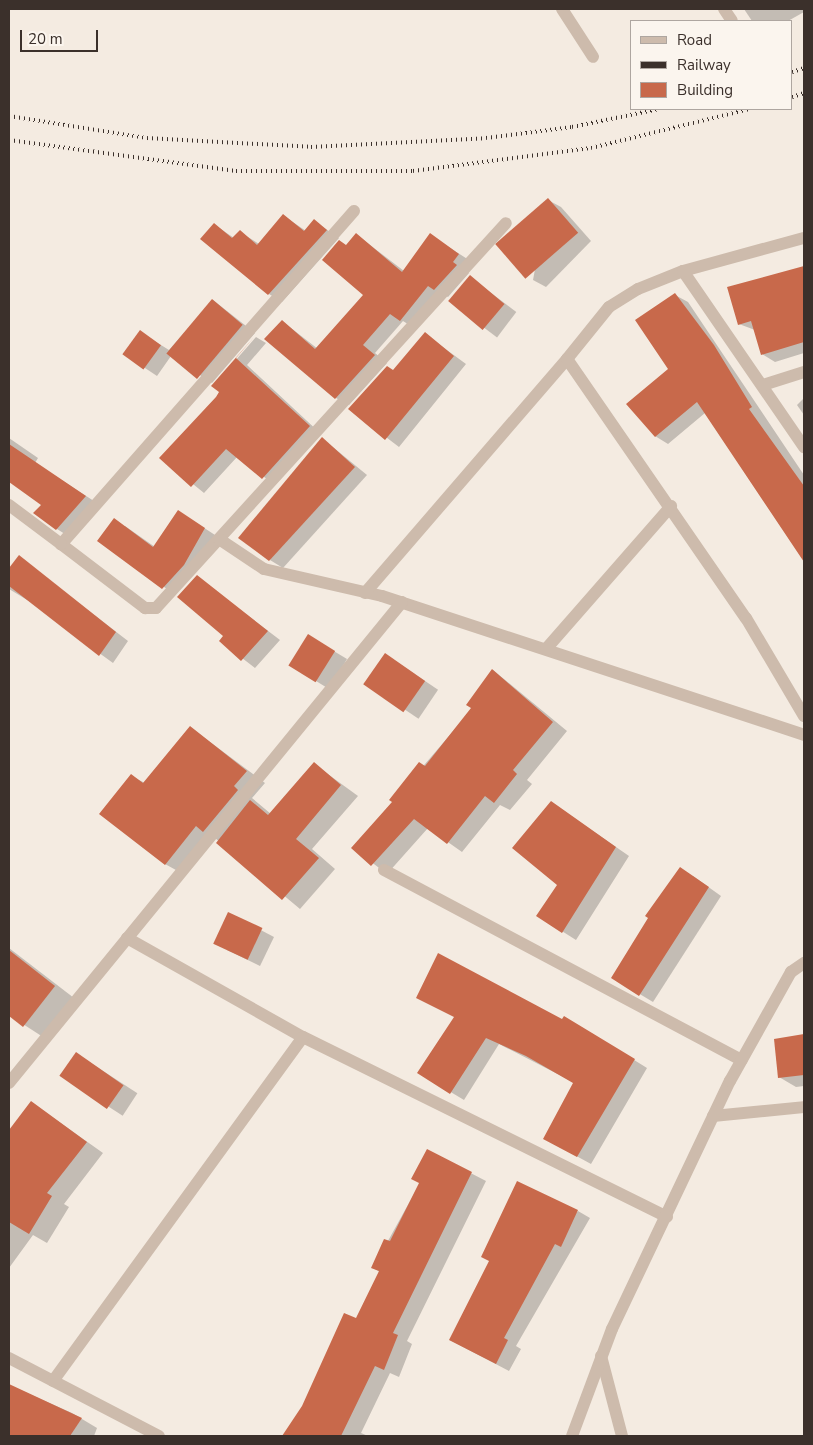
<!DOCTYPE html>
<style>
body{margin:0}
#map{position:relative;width:813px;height:1445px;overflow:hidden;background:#f4ebe1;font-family:"Nunito Sans",sans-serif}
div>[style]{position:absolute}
.shadow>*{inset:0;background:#0003;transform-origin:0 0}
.building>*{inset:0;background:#c8694b;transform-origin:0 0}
.minor>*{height:12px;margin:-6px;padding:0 6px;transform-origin:6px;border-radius:6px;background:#cdbbac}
.rail>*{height:4px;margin-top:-2px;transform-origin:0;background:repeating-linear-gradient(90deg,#3b302b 0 1px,transparent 0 5px)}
span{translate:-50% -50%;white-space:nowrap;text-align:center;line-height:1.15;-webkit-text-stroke:4.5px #fbf5ee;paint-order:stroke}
.frame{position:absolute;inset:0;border:10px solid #3b302b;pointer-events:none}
.legend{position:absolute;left:630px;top:20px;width:162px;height:90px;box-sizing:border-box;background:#fbf5ee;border:1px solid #aea6a0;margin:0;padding:6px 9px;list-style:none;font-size:15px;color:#3b302b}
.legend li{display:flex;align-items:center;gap:10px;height:25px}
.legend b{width:25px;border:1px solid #aea6a0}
.scale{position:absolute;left:20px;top:30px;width:78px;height:22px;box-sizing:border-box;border:2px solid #3b302b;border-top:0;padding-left:6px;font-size:15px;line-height:18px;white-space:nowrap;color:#3b302b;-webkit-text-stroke:4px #fbf5ee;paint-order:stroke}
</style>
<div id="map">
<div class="shadow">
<i style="clip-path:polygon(744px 9px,804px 9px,804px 12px,788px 21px,752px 21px)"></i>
<i style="clip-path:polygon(548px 200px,561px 207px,591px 241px,546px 287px,533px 280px)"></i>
<i style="clip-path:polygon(284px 216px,306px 231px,314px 221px,339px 238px,282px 302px,269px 294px,215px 225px,234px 238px,240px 232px,259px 244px)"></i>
<i style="clip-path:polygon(357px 235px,404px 271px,430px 235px,472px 262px,466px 270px,469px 273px,448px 297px,442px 293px,414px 328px,403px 321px,375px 353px,387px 363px,349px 405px,336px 398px,282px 321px,318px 349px,365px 295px,347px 246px)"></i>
<i style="clip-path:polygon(804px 267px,804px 353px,775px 362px,762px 354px,755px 330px,739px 324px,729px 288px)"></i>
<i style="left:470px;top:277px;width:58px;height:32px;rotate:37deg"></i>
<i style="clip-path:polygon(675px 295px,688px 302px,804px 475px,804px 561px,705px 413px,668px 444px,655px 436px,670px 369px)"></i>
<i style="clip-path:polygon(213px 300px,255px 333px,212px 383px,171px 356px,157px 376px,124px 354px,140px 332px,169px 350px)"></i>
<i style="clip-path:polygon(425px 334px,466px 364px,399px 447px,349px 409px,394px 371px)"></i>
<i style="clip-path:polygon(256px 337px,266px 343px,247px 365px,321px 434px,275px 485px,237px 457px,204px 493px,161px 458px,221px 392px,213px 386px)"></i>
<i style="clip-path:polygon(804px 398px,804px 415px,797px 405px)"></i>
<i style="clip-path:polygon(9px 438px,38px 458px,35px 463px,97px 503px,68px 536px,57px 529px,42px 505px,9px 477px)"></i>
<i style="clip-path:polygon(323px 439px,367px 475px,283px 568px,270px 560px)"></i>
<i style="clip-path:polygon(189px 518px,215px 535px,174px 594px,99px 541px,125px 526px,155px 547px)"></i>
<i style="clip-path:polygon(19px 557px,128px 641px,113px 663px,55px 621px,57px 618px,9px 589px,9px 570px)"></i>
<i style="clip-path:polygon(197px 577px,280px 640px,255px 668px,220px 641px,225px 636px)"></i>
<i style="clip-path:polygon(322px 644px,347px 659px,329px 689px,316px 681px)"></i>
<i style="left:385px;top:654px;width:64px;height:35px;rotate:34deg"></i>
<i style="clip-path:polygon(493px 670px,567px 731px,527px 780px,532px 784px,510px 810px,500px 805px,462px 852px,428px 828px,387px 874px,353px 848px,473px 708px)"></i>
<i style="clip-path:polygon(190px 727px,265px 783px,252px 798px,271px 814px,314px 764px,358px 796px,312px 849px,335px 869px,300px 909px,215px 838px,185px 875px,165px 864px,131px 776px,145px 783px)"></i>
<i style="clip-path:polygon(551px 802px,629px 856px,576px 940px,538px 916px,559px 885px)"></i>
<i style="clip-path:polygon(693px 876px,721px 896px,653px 1002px,613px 978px,650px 918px)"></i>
<i style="clip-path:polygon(228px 913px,274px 937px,260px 966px,227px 950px)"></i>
<i style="clip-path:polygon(9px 948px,74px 998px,43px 1037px,9px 1015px)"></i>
<i style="clip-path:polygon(455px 1017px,563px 1021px,578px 1025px,647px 1068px,591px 1164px,558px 1146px,575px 1083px,499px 1044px,464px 1100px,419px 1073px)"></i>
<i style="clip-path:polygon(804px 1036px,804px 1086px,796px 1087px,779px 1077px,775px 1040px)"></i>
<i style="left:77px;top:1054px;width:72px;height:27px;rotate:33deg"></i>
<i style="clip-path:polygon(31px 1102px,103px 1153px,64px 1204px,69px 1207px,47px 1243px,33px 1235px,9px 1268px,9px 1134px)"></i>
<i style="clip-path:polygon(428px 1151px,486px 1181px,407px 1341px,412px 1344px,399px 1377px,390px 1373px,361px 1433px,368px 1436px,284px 1436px,357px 1319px,380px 1272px,373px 1268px,420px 1183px)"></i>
<i style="clip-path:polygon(578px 1211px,590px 1218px,516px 1346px,521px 1349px,509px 1371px,450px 1340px)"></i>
<i style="clip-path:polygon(9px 1385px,72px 1413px,97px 1428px,94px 1436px,9px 1436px)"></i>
</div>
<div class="building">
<i style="left:548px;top:198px;width:46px;height:70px;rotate:49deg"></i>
<i style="clip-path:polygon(283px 214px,304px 231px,314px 219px,327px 230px,268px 295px,200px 239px,214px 223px,232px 238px,240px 230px,257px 245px)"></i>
<i style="clip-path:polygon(356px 233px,402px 272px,430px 233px,459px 254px,453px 262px,457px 265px,434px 290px,428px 286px,400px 321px,390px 314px,363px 345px,375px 355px,335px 399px,264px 339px,282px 320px,315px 349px,363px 295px,322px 260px,339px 240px,346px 245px)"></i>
<i style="clip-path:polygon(804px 266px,804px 342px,761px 355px,751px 321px,738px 325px,727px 287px)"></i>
<i style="left:470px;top:275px;width:45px;height:34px;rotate:40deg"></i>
<i style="clip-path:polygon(675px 293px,714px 345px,752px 407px,749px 409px,804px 486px,804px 562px,697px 402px,655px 437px,626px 404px,668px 369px,635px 320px)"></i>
<i style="left:212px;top:299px;width:40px;height:71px;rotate:40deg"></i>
<i style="left:140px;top:330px;width:26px;height:30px;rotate:36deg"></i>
<i style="clip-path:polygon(425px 332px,454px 356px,385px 440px,348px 409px,387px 366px,393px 370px)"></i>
<i style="clip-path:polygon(255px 336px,236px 358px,310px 426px,262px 479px,226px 449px,191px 487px,159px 458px,216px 397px,219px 392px,211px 386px)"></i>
<i style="clip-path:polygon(322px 437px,355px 467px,269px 561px,238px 538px)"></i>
<i style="clip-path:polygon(9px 444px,86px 496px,56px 530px,33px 513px,41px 505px,9px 482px)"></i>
<i style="clip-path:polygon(178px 510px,205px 528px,184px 565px,162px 589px,97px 541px,114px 518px,153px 547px)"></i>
<i style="clip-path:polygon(19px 555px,116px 632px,99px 656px,9px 586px,9px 568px)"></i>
<i style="clip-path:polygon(197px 575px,268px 631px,241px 661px,219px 641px,223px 636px,177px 597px)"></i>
<i style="left:308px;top:634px;width:32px;height:37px;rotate:32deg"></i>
<i style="left:385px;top:653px;width:49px;height:38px;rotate:35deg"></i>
<i style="clip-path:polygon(492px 669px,553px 722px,513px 770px,517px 774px,494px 803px,485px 796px,447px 844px,414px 819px,371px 866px,351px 848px,392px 802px,389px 800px,419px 762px,425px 766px,471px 708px,466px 705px)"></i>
<i style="clip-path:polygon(190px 726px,247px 771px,234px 786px,238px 790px,203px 832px,196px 826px,165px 865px,99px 814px,131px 774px,143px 783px)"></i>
<i style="clip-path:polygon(314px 762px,341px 785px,296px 839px,319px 858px,282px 900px,216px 843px,250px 800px,268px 815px)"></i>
<i style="clip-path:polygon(551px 801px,616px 847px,562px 933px,536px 916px,557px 885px,512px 848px)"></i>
<i style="clip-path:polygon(680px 867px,709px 887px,639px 996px,611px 978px,648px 918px,645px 916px)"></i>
<i style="left:228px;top:912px;width:38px;height:35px;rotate:25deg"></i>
<i style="clip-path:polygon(9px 950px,55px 986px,23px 1027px,9px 1016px)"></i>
<i style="clip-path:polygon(438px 953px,562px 1019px,564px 1016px,635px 1059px,577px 1157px,543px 1139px,573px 1083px,526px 1056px,486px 1038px,450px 1094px,417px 1073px,454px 1017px,416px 998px)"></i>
<i style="clip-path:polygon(804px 1034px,804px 1075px,778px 1078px,774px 1039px)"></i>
<i style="left:76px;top:1052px;width:58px;height:29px;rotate:35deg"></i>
<i style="clip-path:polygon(31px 1101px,87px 1142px,47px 1193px,52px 1196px,29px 1234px,9px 1222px,9px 1130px)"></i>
<i style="clip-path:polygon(427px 1149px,472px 1172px,393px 1333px,398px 1335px,384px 1370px,375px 1366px,341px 1436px,282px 1436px,302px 1406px,344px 1313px,356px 1318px,379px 1271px,371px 1268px,384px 1239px,390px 1241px,419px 1183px,411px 1179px)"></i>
<i style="clip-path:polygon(517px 1181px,578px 1210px,561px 1247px,555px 1244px,504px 1338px,508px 1340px,496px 1364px,449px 1340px,489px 1261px,481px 1257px)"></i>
<i style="clip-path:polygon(9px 1384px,82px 1418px,70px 1436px,9px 1436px)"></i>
</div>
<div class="minor">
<i style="left:562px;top:9px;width:57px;rotate:57.1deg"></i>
<i style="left:724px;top:9px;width:14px;rotate:56deg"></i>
<i style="left:354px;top:211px;width:444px;rotate:131.3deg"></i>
<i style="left:61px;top:544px;width:106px;rotate:37.3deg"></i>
<i style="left:145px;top:608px;width:11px"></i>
<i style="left:156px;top:608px;width:520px;rotate:-47.73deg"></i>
<i style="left:683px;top:271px;width:214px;rotate:55.5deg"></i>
<i style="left:567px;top:359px;width:67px;rotate:-51.1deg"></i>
<i style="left:609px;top:307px;width:34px;rotate:-32deg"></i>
<i style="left:638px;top:289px;width:48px;rotate:-21.8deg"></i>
<i style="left:683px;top:271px;width:125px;rotate:-15.3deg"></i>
<i style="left:763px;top:385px;width:43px;rotate:-17.6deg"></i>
<i style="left:9px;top:505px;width:65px;rotate:36.9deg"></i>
<i style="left:219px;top:539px;width:54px;rotate:33.7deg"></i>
<i style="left:264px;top:569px;width:121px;rotate:12.9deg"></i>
<i style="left:382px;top:596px;width:444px;rotate:18.2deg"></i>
<i style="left:365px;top:593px;width:309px;rotate:-49.2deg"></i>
<i style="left:567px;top:359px;width:315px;rotate:55.4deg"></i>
<i style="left:746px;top:618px;width:114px;rotate:59.4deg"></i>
<i style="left:546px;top:649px;width:190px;rotate:-48.8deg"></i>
<i style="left:384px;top:870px;width:405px;rotate:28deg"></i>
<i style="left:127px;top:938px;width:202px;rotate:29.4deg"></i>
<i style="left:303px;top:1037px;width:406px;rotate:26.3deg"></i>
<i style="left:9px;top:1083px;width:621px;rotate:-50.75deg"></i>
<i style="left:713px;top:1116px;width:91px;rotate:-5.6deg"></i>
<i style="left:601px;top:1356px;width:83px;rotate:75.3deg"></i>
<i style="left:9px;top:1358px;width:169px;rotate:27.5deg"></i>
<i style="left:53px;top:1381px;width:425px;rotate:-54deg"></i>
<i style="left:572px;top:1436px;width:114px;rotate:-69.5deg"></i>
<i style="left:612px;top:1329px;width:275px;rotate:-64.6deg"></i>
<i style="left:730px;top:1081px;width:125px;rotate:-60.8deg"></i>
<i style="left:791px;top:972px;width:16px;rotate:-35deg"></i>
</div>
<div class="rail">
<i style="left:792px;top:72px;width:13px;rotate:-18deg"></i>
<i style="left:792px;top:97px;width:13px;rotate:-18deg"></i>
<i style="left:9px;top:116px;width:140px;rotate:9.1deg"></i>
<i style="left:147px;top:138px;width:164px;rotate:3.1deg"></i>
<i style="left:311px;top:147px;width:175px;rotate:-2.9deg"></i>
<i style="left:486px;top:138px;width:87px;rotate:-7.3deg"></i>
<i style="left:572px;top:127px;width:89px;rotate:-11.7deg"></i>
<i style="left:9px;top:140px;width:229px;rotate:7.8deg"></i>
<i style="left:236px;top:171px;width:177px"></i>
<i style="left:413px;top:171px;width:179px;rotate:-7.4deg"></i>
<i style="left:591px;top:148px;width:164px;rotate:-13.8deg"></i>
</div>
<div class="frame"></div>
<ul class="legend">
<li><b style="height:6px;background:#cdbbac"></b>Road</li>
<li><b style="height:6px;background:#3b302b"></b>Railway</li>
<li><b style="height:14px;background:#c8694b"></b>Building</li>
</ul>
<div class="scale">20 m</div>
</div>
